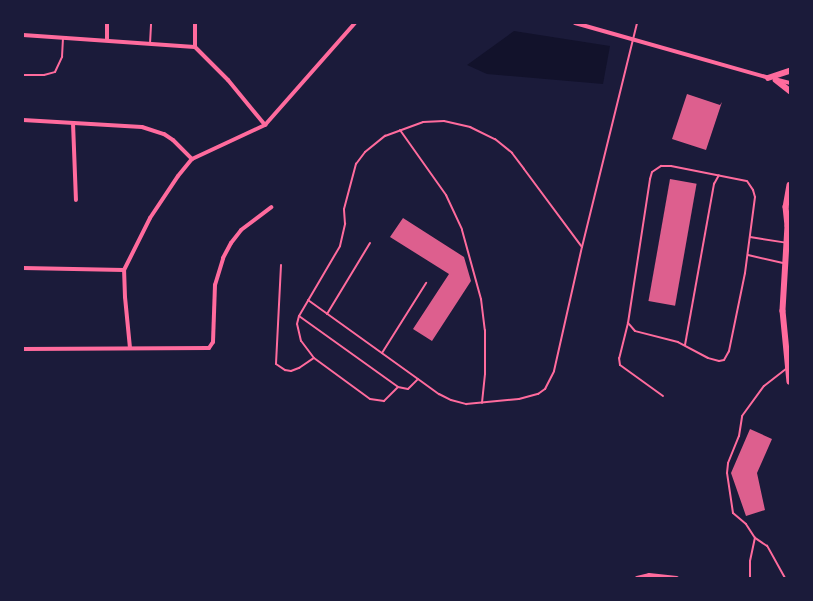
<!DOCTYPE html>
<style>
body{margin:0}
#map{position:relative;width:813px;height:601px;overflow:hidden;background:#1b1b3a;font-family:Poppins,sans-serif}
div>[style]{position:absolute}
.water>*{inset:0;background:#12122b}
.building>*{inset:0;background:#dd5f8e;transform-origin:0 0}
.service>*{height:2px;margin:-1px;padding:0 1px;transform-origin:1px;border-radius:1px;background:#ff6b9d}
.minor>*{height:4px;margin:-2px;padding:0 2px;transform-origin:2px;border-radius:2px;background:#ff6b9d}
.tertiary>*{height:5.5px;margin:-2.75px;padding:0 2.75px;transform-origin:2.75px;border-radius:2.75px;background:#ff6b9d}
span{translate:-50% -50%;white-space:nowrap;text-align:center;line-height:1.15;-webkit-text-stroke:3px #1b1b3a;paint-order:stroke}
.frame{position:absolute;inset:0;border:24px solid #1b1b3a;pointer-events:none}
</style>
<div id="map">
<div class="water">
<i style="clip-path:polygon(514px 31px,610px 46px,603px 84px,487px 74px,467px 65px)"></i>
</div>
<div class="building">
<i style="clip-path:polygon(687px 94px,720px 105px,722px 102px,706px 150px,672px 139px)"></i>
<i style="left:670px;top:179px;width:27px;height:124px;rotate:10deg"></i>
<i style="clip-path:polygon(403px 218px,464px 257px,471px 281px,432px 341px,413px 329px,449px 274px,390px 237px)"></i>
<i style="clip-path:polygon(750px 429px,772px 439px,757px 473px,765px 510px,746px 516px,731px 473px)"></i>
</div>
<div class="service">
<i style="left:150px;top:44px;width:21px;rotate:-87deg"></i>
<i style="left:23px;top:75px;width:21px"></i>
<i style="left:44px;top:75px;width:11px;rotate:-15deg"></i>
<i style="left:55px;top:72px;width:17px;rotate:-65deg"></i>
<i style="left:62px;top:57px;width:18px;rotate:-87deg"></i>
<i style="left:400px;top:130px;width:80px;rotate:54.7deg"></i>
<i style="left:446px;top:195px;width:38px;rotate:65deg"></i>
<i style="left:462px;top:230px;width:72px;rotate:74.6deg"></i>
<i style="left:481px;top:299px;width:31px;rotate:83deg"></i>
<i style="left:485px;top:330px;width:44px;rotate:90deg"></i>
<i style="left:485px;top:374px;width:29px;rotate:96deg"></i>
<i style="left:661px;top:166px;width:10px"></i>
<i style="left:671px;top:166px;width:77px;rotate:11.2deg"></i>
<i style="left:747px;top:181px;width:11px;rotate:56deg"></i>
<i style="left:753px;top:190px;width:7px;rotate:74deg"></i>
<i style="left:755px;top:197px;width:77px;rotate:97.5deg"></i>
<i style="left:745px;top:273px;width:80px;rotate:101.6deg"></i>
<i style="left:729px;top:351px;width:10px;rotate:119deg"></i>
<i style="left:724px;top:360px;width:5px;rotate:169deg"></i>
<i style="left:719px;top:361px;width:11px;rotate:-165deg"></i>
<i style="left:708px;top:358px;width:34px;rotate:-152deg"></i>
<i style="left:678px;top:342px;width:44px;rotate:-165.7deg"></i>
<i style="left:635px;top:331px;width:11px;rotate:-131deg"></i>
<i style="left:628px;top:323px;width:146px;rotate:-81.3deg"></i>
<i style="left:650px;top:179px;width:7px;rotate:-74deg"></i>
<i style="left:652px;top:172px;width:11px;rotate:-34deg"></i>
<i style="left:750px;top:237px;width:36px;rotate:9deg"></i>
<i style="left:748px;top:255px;width:37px;rotate:13deg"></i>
<i style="left:281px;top:265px;width:99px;rotate:92.9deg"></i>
<i style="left:276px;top:364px;width:11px;rotate:34deg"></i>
<i style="left:285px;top:370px;width:6px;rotate:9deg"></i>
<i style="left:291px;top:371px;width:9px;rotate:-21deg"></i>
<i style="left:299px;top:368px;width:18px;rotate:-34deg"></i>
<i style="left:308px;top:300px;width:135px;rotate:35.7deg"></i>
<i style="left:418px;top:379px;width:26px;rotate:36deg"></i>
<i style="left:439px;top:394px;width:13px;rotate:27deg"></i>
<i style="left:451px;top:400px;width:16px;rotate:15deg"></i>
<i style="left:466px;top:404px;width:53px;rotate:-5.4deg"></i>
<i style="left:519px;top:399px;width:20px;rotate:-15deg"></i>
<i style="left:538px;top:394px;width:9px;rotate:-36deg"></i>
<i style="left:545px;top:389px;width:20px;rotate:-63deg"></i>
<i style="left:554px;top:371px;width:127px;rotate:-77.3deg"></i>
<i style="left:582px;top:247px;width:231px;rotate:-76.2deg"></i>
<i style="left:327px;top:314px;width:83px;rotate:-58.8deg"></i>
<i style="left:299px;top:316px;width:122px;rotate:35.6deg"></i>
<i style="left:398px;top:387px;width:10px;rotate:11deg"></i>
<i style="left:408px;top:389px;width:14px;rotate:-45deg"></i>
<i style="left:628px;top:323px;width:36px;rotate:104deg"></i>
<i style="left:619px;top:358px;width:7px;rotate:82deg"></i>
<i style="left:620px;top:365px;width:53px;rotate:35.8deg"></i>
<i style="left:685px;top:345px;width:164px;rotate:-79.8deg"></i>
<i style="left:714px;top:184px;width:10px;rotate:-61deg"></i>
<i style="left:382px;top:353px;width:83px;rotate:-57.8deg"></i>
<i style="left:398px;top:387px;width:20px;rotate:135deg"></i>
<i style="left:384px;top:401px;width:14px;rotate:-172deg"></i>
<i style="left:370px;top:399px;width:69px;rotate:-143.8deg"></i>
<i style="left:314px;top:358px;width:21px;rotate:-127deg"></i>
<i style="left:301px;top:341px;width:17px;rotate:-103deg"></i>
<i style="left:297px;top:324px;width:8px;rotate:-76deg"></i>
<i style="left:299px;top:316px;width:81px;rotate:-59.6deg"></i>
<i style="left:340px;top:246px;width:23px;rotate:-77deg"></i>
<i style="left:345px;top:224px;width:15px;rotate:-94deg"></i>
<i style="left:344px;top:209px;width:47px;rotate:-75.1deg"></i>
<i style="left:356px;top:164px;width:15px;rotate:-53deg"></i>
<i style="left:365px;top:152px;width:26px;rotate:-39deg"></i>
<i style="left:385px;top:136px;width:40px;rotate:-20.2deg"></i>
<i style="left:423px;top:122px;width:21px;rotate:-3deg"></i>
<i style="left:444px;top:121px;width:27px;rotate:13deg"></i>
<i style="left:470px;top:127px;width:28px;rotate:26deg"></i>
<i style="left:495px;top:139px;width:22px;rotate:39deg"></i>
<i style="left:512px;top:153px;width:20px;rotate:53deg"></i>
<i style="left:524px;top:169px;width:97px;rotate:53.4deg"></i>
<i style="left:750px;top:578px;width:17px;rotate:-90deg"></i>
<i style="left:750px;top:561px;width:24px;rotate:-78deg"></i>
<i style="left:785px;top:578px;width:37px;rotate:-119deg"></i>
<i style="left:767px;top:546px;width:14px;rotate:-146deg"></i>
<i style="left:755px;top:538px;width:17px;rotate:-123deg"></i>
<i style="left:746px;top:524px;width:17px;rotate:-140deg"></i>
<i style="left:733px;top:513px;width:40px;rotate:-98.5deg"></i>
<i style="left:727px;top:473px;width:10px;rotate:-84deg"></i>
<i style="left:728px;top:463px;width:29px;rotate:-68deg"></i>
<i style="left:739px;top:436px;width:20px;rotate:-81deg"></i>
<i style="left:742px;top:416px;width:37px;rotate:-54deg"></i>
<i style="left:764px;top:386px;width:31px;rotate:-38deg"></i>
</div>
<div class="minor">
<i style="left:575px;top:23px;width:202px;rotate:15.8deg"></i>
<i style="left:23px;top:35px;width:172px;rotate:4deg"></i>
<i style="left:195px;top:47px;width:47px;rotate:45deg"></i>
<i style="left:228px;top:80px;width:58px;rotate:50.6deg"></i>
<i style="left:107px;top:40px;width:17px;rotate:-90deg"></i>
<i style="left:195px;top:47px;width:24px;rotate:-90deg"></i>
<i style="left:778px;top:80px;width:12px;rotate:14deg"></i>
<i style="left:23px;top:120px;width:119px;rotate:3.4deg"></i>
<i style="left:142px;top:127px;width:23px;rotate:18deg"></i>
<i style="left:164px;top:134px;width:11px;rotate:34deg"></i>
<i style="left:173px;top:140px;width:27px;rotate:45deg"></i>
<i style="left:73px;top:123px;width:77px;rotate:87.8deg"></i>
<i style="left:23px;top:268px;width:101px;rotate:1.1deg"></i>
<i style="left:130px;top:348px;width:51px;rotate:-95.6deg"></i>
<i style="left:125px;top:297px;width:27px;rotate:-92deg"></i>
<i style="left:124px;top:270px;width:58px;rotate:-63.4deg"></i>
<i style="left:150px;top:218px;width:50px;rotate:-56.3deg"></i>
<i style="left:178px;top:176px;width:22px;rotate:-51deg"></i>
<i style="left:192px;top:159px;width:81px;rotate:-25deg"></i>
<i style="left:265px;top:125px;width:136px;rotate:-48.6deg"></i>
<i style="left:23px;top:349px;width:186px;rotate:-0.3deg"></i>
<i style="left:209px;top:348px;width:7px;rotate:-56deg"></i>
<i style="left:213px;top:342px;width:57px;rotate:-88deg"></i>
<i style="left:215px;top:285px;width:28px;rotate:-73deg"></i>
<i style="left:223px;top:258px;width:17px;rotate:-62deg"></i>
<i style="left:231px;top:243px;width:16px;rotate:-52deg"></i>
<i style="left:241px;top:230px;width:38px;rotate:-37deg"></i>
<i style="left:637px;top:578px;width:12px;rotate:-14deg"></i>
<i style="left:649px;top:575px;width:28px;rotate:6deg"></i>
</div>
<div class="tertiary">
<i style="left:768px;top:78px;width:23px;rotate:-18deg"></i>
<i style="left:776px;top:80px;width:18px;rotate:38deg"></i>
<i style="left:790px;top:185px;width:22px;rotate:100deg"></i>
<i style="left:786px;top:207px;width:19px;rotate:84deg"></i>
<i style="left:788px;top:226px;width:85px;rotate:93.4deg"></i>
<i style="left:783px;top:311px;width:71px;rotate:84.4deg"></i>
</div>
<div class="frame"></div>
</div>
